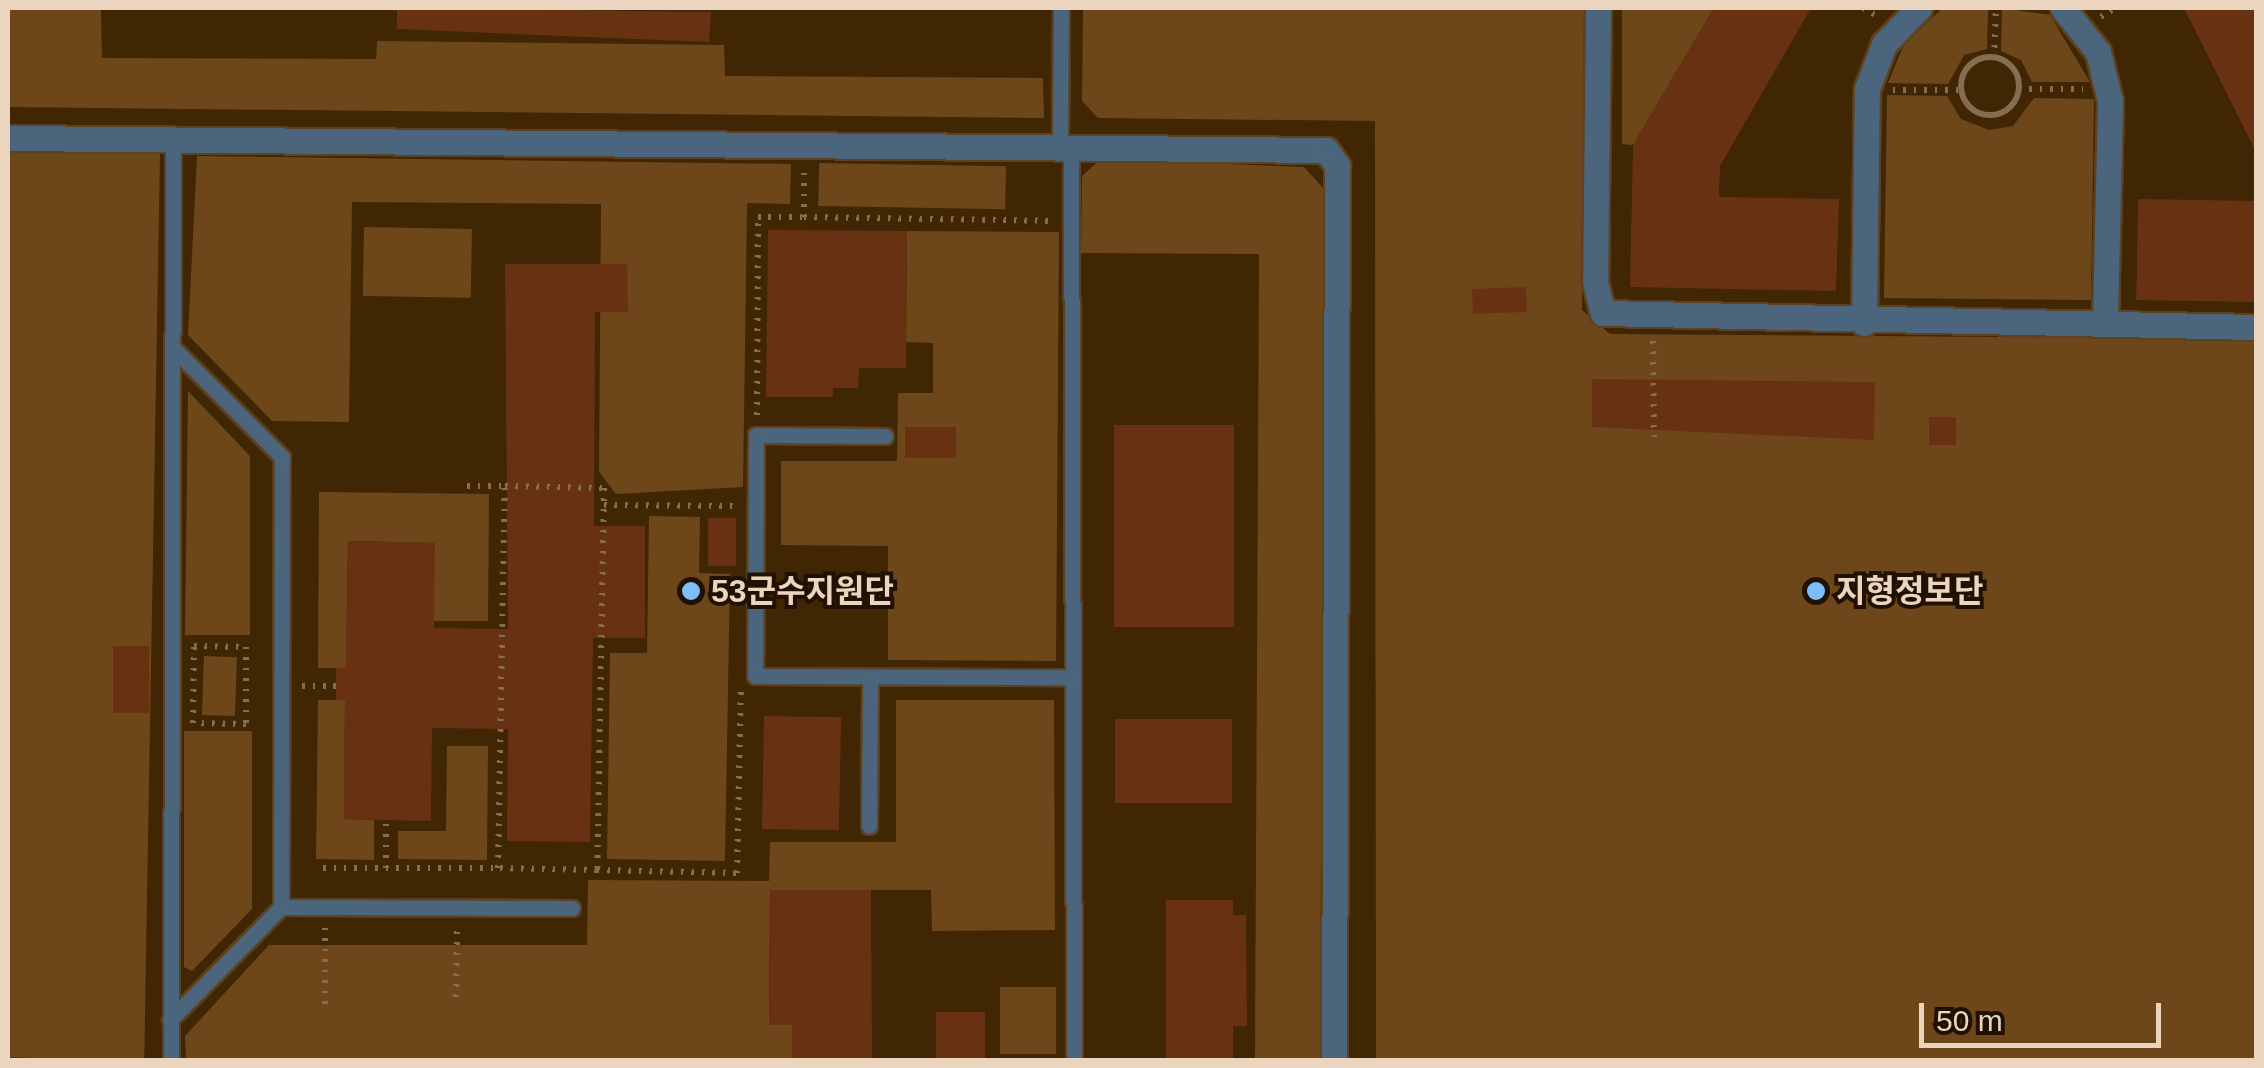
<!DOCTYPE html>
<meta charset="utf-8">
<style>
body{margin:0}
#map{position:relative;width:2264px;height:1068px;overflow:hidden;background:#412603;font-family:Arial,"Noto Sans KR",sans-serif}
div>[style]{position:absolute}
.green>*{inset:0;background:#6d4719;transform-origin:0 0}
.building>*{inset:0;background:#683212;transform-origin:0 0}
.path>*{height:6px;margin-top:-3px;transform-origin:0;background:repeating-linear-gradient(90deg,#866d50 0 2.5px,transparent 0 10.5px)}
.path>.ring{margin:-3px;padding:0;box-sizing:content-box;background:none;border:6px solid #866d50;border-radius:50%}
.roads{filter:drop-shadow(2px 0 #5c4221) drop-shadow(-2px 0 #5c4221) drop-shadow(0 2px #5c4221) drop-shadow(0 -2px #5c4221)}
.lane>*{height:15px;margin:-7.5px;padding:0 7.5px;transform-origin:7.5px;border-radius:7.5px;background:#4b657d}
.street>*{height:25px;margin:-12.5px;padding:0 12.5px;transform-origin:12.5px;border-radius:12.5px;background:#4b657d}
.dots>*{width:28px;height:28px;translate:-50% -50%;box-sizing:border-box;border:5px solid #201102;border-radius:50%}
span{translate:-50% -50%;white-space:nowrap;text-align:center;line-height:1.15;-webkit-text-stroke:8px #201102;paint-order:stroke}
.poi-label{font-size:32px;color:#ebd5bf;font-weight:700}
.left{translate:0 -50%;text-align:left}
.frame{position:absolute;inset:0;border:10px solid #ebd5bf;pointer-events:none}
.scale{position:absolute;left:1919px;top:1003px;width:242px;height:45px;box-sizing:border-box;border:5px solid #ebd5bf;border-top:0;padding-left:12px;font-size:30px;line-height:35px;white-space:nowrap;color:#ebd5bf;-webkit-text-stroke:8px #201102;paint-order:stroke}
</style>
<div id="map">
<div class="green">
<i style="clip-path:polygon(8px 8px,101px 8px,102px 58px,376px 59px,377px 41px,724px 45px,725px 76px,1043px 78px,1044px 118px,8px 107px)"></i>
<i style="clip-path:polygon(1083px 8px,1584px 8px,1582px 310px,1610px 334px,2256px 339px,2256px 1060px,1376px 1060px,1375px 121px,1098px 118px,1082px 101px)"></i>
<i style="clip-path:polygon(1622px 8px,1714px 8px,1633px 145px,1622px 144px)"></i>
<i style="clip-path:polygon(1943px 8px,1988px 8px,1987px 49px,1964px 55px,1948px 84px,1888px 83px,1905px 42px)"></i>
<i style="clip-path:polygon(2002px 8px,2050px 15px,2090px 82px,2032px 82px,2021px 60px,2001px 51px)"></i>
<i style="clip-path:polygon(1887px 95px,1947px 96px,1961px 119px,1989px 130px,2013px 126px,2034px 98px,2094px 99px,2091px 300px,1884px 298px)"></i>
<i style="left:160px;top:153px;width:907px;height:152px;rotate:91deg"></i>
<i style="clip-path:polygon(197px 156px,791px 164px,790px 204px,747px 203px,743px 487px,616px 494px,599px 472px,601px 204px,352px 202px,349px 422px,272px 421px,188px 335px)"></i>
<i style="clip-path:polygon(1101px 159px,1304px 167px,1324px 189px,1320px 1060px,1255px 1060px,1259px 254px,1081px 253px,1082px 176px)"></i>
<i style="left:819px;top:163px;width:187px;height:43px;rotate:1deg"></i>
<i style="left:364px;top:227px;width:108px;height:69px;rotate:1deg"></i>
<i style="clip-path:polygon(907px 231px,1059px 232px,1056px 661px,888px 660px,888px 546px,781px 545px,781px 461px,897px 461px,898px 393px,933px 393px,933px 343px,906px 342px)"></i>
<i style="clip-path:polygon(188px 391px,250px 456px,250px 635px,185px 635px)"></i>
<i style="clip-path:polygon(319px 492px,489px 494px,488px 621px,434px 621px,434px 543px,348px 541px,346px 668px,318px 668px)"></i>
<i style="clip-path:polygon(649px 516px,700px 517px,699px 573px,730px 574px,725px 861px,607px 859px,610px 653px,647px 653px)"></i>
<i style="left:204px;top:656px;width:33px;height:59px;rotate:2deg"></i>
<i style="clip-path:polygon(318px 700px,345px 700px,344px 819px,374px 820px,374px 860px,316px 859px)"></i>
<i style="clip-path:polygon(896px 700px,1054px 700px,1055px 930px,932px 931px,931px 890px,770px 890px,769px 1024px,792px 1025px,792px 1060px,186px 1060px,185px 1036px,269px 945px,587px 945px,588px 880px,769px 881px,770px 842px,896px 842px)"></i>
<i style="clip-path:polygon(184px 731px,252px 731px,252px 909px,192px 971px,184px 967px)"></i>
<i style="clip-path:polygon(447px 746px,488px 746px,487px 860px,398px 859px,398px 831px,446px 831px)"></i>
<i style="left:1000px;top:987px;width:56px;height:67px"></i>
</div>
<div class="building">
<i style="clip-path:polygon(397px 8px,711px 12px,709px 42px,397px 29px)"></i>
<i style="clip-path:polygon(1714px 8px,1811px 8px,1720px 166px,1719px 197px,1839px 199px,1836px 291px,1630px 287px,1633px 145px)"></i>
<i style="clip-path:polygon(2184px 8px,2256px 8px,2256px 152px)"></i>
<i style="left:2138px;top:199px;width:118px;height:101px;rotate:1deg"></i>
<i style="clip-path:polygon(768px 230px,907px 231px,906px 368px,859px 368px,858px 388px,833px 388px,833px 397px,766px 397px)"></i>
<i style="clip-path:polygon(505px 264px,627px 264px,628px 312px,595px 312px,594px 526px,645px 526px,645px 638px,593px 638px,590px 842px,507px 841px,508px 729px,432px 728px,431px 821px,344px 819px,345px 700px,336px 700px,336px 668px,346px 668px,348px 541px,435px 543px,434px 628px,508px 629px)"></i>
<i style="left:1526px;top:287px;width:25px;height:54px;rotate:88deg"></i>
<i style="clip-path:polygon(1592px 379px,1875px 382px,1874px 440px,1592px 427px)"></i>
<i style="left:1929px;top:417px;width:27px;height:28px"></i>
<i style="left:1114px;top:425px;width:120px;height:202px"></i>
<i style="left:905px;top:427px;width:51px;height:31px"></i>
<i style="left:708px;top:518px;width:28px;height:48px"></i>
<i style="left:113px;top:646px;width:36px;height:67px"></i>
<i style="left:764px;top:716px;width:77px;height:113px;rotate:1deg"></i>
<i style="left:1115px;top:719px;width:117px;height:84px"></i>
<i style="clip-path:polygon(770px 890px,871px 890px,872px 1060px,792px 1060px,792px 1025px,769px 1025px)"></i>
<i style="clip-path:polygon(1166px 900px,1233px 900px,1233px 915px,1246px 915px,1247px 1026px,1233px 1026px,1233px 1060px,1166px 1060px)"></i>
<i style="left:936px;top:1012px;width:49px;height:48px"></i>
</div>
<div class="path">
<i style="left:1863px;top:8px;width:14px;rotate:30deg"></i>
<i style="left:2101px;top:17px;width:17px;rotate:-31deg"></i>
<i class="ring" style="left:1961px;top:57px;width:52px;height:52px"></i>
<i style="left:1994px;top:58px;width:50px;rotate:-87.7deg"></i>
<i style="left:2019px;top:89px;width:64px"></i>
<i style="left:1893px;top:90px;width:69px"></i>
<i style="left:804px;top:217px;width:248px;rotate:0.9deg"></i>
<i style="left:1653px;top:341px;width:96px;rotate:89.4deg"></i>
<i style="left:757px;top:415px;width:198px;rotate:-89.7deg"></i>
<i style="left:758px;top:217px;width:46px"></i>
<i style="left:804px;top:217px;width:48px;rotate:-90deg"></i>
<i style="left:467px;top:486px;width:38px"></i>
<i style="left:505px;top:486px;width:99px;rotate:1.2deg"></i>
<i style="left:604px;top:488px;width:382px;rotate:91deg"></i>
<i style="left:597px;top:870px;width:99px;rotate:-178.8deg"></i>
<i style="left:498px;top:868px;width:382px;rotate:-89deg"></i>
<i style="left:604px;top:505px;width:129px;rotate:0.4deg"></i>
<i style="left:194px;top:646px;width:52px;rotate:1.1deg"></i>
<i style="left:246px;top:647px;width:77px;rotate:90deg"></i>
<i style="left:246px;top:724px;width:53px;rotate:-178.9deg"></i>
<i style="left:193px;top:723px;width:77px;rotate:-89.3deg"></i>
<i style="left:302px;top:686px;width:34px"></i>
<i style="left:323px;top:868px;width:175px"></i>
<i style="left:386px;top:868px;width:48px;rotate:-90deg"></i>
<i style="left:597px;top:870px;width:140px;rotate:1.2deg"></i>
<i style="left:737px;top:873px;width:184px;rotate:-88.8deg"></i>
<i style="left:456px;top:997px;width:68px;rotate:-89.2deg"></i>
<i style="left:325px;top:1004px;width:76px;rotate:-90deg"></i>
</div>
<div class="roads">
<div class="lane">
<i style="left:1060px;top:144px;width:136px;rotate:-89.6deg"></i>
<i style="left:1071px;top:144px;width:916px;rotate:89.81deg"></i>
<i style="left:885px;top:436px;width:129px;rotate:-179.6deg"></i>
<i style="left:756px;top:435px;width:241px;rotate:90.2deg"></i>
<i style="left:755px;top:676px;width:317px;rotate:0.2deg"></i>
<i style="left:869px;top:826px;width:149px;rotate:-89.6deg"></i>
<i style="left:281px;top:907px;width:291px;rotate:0.2deg"></i>
<i style="left:170px;top:1020px;width:158px;rotate:-45.5deg"></i>
<i style="left:281px;top:907px;width:450px;rotate:-89.9deg"></i>
<i style="left:282px;top:457px;width:151px;rotate:-135deg"></i>
<i style="left:171px;top:1060px;width:921px;rotate:-89.88deg"></i>
</div>
<div class="street">
<i style="left:1598px;top:8px;width:274px;rotate:90.6deg"></i>
<i style="left:1595px;top:282px;width:32px;rotate:76deg"></i>
<i style="left:1603px;top:313px;width:653px;rotate:1.23deg"></i>
<i style="left:2063px;top:8px;width:56px;rotate:51.5deg"></i>
<i style="left:2098px;top:52px;width:50px;rotate:76.2deg"></i>
<i style="left:2110px;top:101px;width:222px;rotate:91.3deg"></i>
<i style="left:8px;top:138px;width:1318px;rotate:0.52deg"></i>
<i style="left:1326px;top:150px;width:19px;rotate:54deg"></i>
<i style="left:1337px;top:165px;width:895px;rotate:90.19deg"></i>
<i style="left:1864px;top:323px;width:234px;rotate:-89.3deg"></i>
<i style="left:1867px;top:89px;width:48px;rotate:-69.3deg"></i>
<i style="left:1884px;top:44px;width:50px;rotate:-45.8deg"></i>
</div>
</div>
<div class="dots">
<i style="left:691px;top:591px;background:#7dbef9"></i>
<i style="left:1816px;top:591px;background:#7dbef9"></i>
</div>
<div class="poi-label">
<span class="left" style="left:711px;top:591px">53군수지원단</span>
<span class="left" style="left:1836px;top:591px">지형정보단</span>
</div>
<div class="frame"></div>
<div class="scale">50 m</div>
</div>
